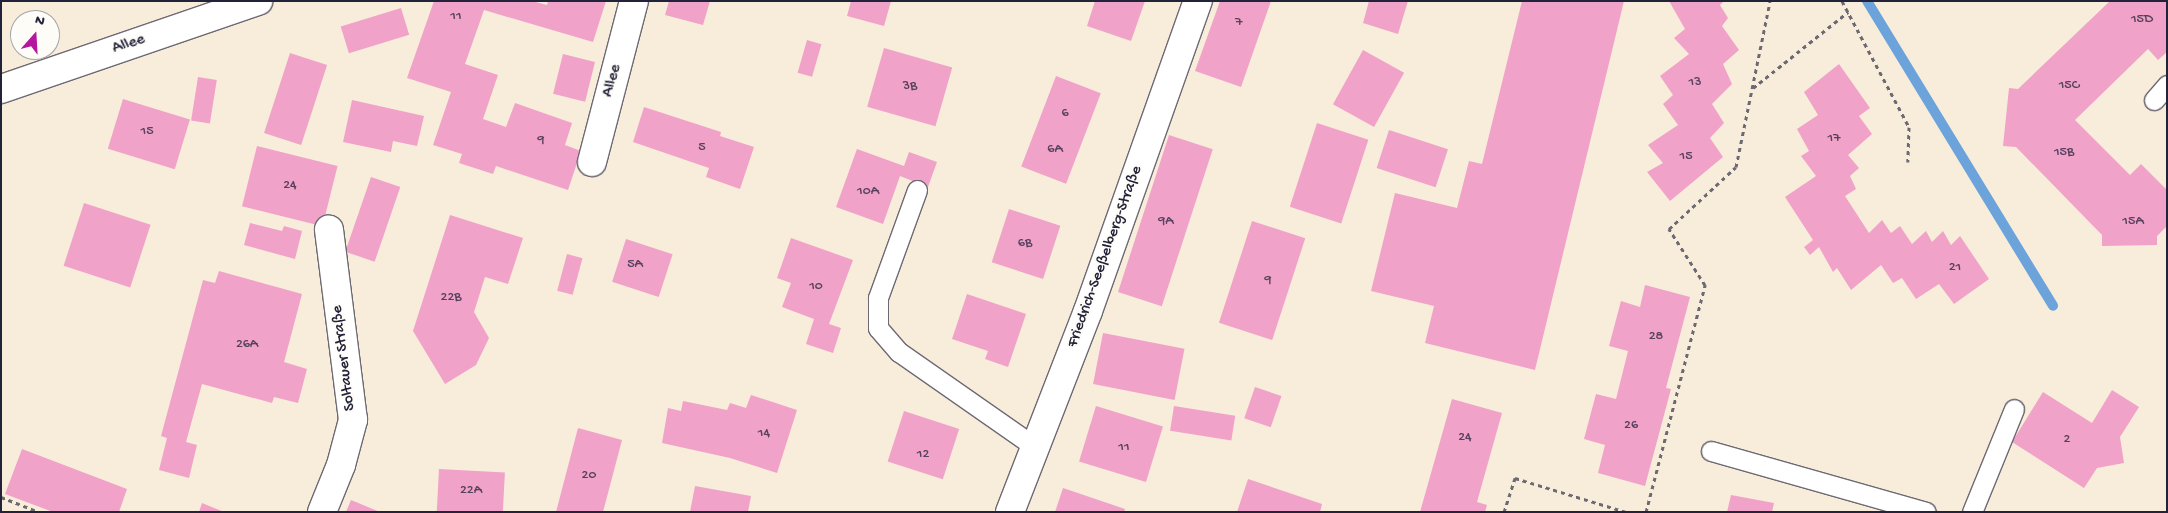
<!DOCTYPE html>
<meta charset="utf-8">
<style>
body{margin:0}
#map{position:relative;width:2168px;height:513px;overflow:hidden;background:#f8eddb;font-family:"Gochi Hand",sans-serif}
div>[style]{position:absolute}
.stream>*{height:10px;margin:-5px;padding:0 5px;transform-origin:5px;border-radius:5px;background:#6ba3da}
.building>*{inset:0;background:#f1a2c8;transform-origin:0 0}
.path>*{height:3px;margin-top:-1.5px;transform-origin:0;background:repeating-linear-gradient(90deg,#6d6973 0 4px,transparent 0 8px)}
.roads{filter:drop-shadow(1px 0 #6d6973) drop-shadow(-1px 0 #6d6973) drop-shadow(0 1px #6d6973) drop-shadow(0 -1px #6d6973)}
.service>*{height:19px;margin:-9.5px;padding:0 9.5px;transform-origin:9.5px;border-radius:9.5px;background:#fff}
.minor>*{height:28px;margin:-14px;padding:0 14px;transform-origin:14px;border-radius:14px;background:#fff}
span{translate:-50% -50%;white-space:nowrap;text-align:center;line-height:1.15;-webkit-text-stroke:4.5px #fdfcf7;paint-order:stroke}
.number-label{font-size:14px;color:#56425e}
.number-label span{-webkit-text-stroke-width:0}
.street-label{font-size:16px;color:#22223b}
.frame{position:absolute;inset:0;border:2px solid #22223b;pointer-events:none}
.north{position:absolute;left:10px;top:10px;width:50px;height:50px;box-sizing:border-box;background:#fdfcf7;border:1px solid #a5a5ac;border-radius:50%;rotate:19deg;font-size:14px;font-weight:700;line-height:20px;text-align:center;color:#22223b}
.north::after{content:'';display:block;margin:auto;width:18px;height:22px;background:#b5179e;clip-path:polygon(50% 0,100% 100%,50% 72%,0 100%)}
</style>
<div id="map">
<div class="stream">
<i style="left:1867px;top:1px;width:357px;rotate:58.6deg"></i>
</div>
<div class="building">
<i style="clip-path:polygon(434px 1px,532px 1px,547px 5px,548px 1px,606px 1px,593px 42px,484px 10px,465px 64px,498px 75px,483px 119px,506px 127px,515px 103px,572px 123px,565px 145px,581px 151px,568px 190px,496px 166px,493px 174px,459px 163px,462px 154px,433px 145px,451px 92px,407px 78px)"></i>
<i style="clip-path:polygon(669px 1px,710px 1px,703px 25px,665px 15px)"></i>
<i style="clip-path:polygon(851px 1px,891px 1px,884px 26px,847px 16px)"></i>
<i style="clip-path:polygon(1095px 1px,1145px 1px,1131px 41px,1087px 26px)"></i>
<i style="clip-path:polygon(1220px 1px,1271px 1px,1241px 87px,1195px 71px)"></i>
<i style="clip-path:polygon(1369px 1px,1408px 1px,1398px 34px,1363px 23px)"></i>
<i style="clip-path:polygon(1522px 1px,1624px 1px,1535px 370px,1425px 343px,1434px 306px,1371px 291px,1395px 193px,1457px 208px,1469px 161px,1482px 164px)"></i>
<i style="clip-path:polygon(1669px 1px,1724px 1px,1720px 5px,1728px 18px,1722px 26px,1739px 50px,1723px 64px,1732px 84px,1712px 104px,1724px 123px,1710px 138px,1723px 157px,1670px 201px,1647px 172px,1663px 163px,1648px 145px,1678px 125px,1663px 104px,1673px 95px,1660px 76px,1689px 54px,1674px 38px,1685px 29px)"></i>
<i style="clip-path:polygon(2110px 1px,2167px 1px,2167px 52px,2158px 60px,2148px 49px,2075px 120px,2130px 175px,2141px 164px,2167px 190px,2167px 226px,2157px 236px,2157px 245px,2102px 246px,2102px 235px,2016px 147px,2003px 146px,2009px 88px,2018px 89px)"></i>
<i style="left:401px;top:8px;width:28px;height:63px;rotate:73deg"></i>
<i style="left:807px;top:40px;width:15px;height:34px;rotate:16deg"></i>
<i style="left:884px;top:48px;width:71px;height:61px;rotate:16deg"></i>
<i style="left:1363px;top:50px;width:47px;height:62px;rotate:29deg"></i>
<i style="left:290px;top:53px;width:39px;height:84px;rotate:18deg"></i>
<i style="left:563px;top:54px;width:33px;height:41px;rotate:14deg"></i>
<i style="clip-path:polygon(1839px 64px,1870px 108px,1859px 116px,1872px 134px,1848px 155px,1859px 168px,1850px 176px,1856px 189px,1845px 196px,1869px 233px,1882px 220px,1891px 233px,1900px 226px,1912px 244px,1926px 231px,1932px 242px,1943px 231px,1951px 245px,1960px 236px,1989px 279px,1954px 304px,1939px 284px,1916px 299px,1902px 278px,1893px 283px,1881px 265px,1851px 290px,1837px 268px,1833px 272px,1819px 247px,1810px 255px,1804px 247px,1813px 240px,1785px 197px,1816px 176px,1801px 156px,1809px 151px,1797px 129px,1818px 115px,1804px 92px)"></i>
<i style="left:1056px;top:76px;width:48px;height:97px;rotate:21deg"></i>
<i style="left:198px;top:77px;width:19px;height:44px;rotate:9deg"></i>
<i style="left:123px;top:99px;width:70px;height:52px;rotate:17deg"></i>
<i style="clip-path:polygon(352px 100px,424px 116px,417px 146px,393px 141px,391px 152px,343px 142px)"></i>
<i style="clip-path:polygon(644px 107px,721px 132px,720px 136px,754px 147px,740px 189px,706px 177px,709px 168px,633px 142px)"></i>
<i style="left:1317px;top:123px;width:54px;height:88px;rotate:18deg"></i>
<i style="left:1389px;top:130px;width:62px;height:40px;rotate:18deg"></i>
<i style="left:1169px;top:135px;width:46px;height:165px;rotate:18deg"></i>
<i style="left:257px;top:146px;width:83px;height:62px;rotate:14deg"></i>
<i style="clip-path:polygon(857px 149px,904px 166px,909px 152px,937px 162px,928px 187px,900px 176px,883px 224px,836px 207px)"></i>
<i style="left:371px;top:177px;width:31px;height:79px;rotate:19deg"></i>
<i style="left:84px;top:203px;width:70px;height:66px;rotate:18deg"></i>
<i style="left:1009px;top:209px;width:54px;height:56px;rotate:18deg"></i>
<i style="clip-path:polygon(450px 215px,523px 238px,508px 284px,485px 277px,474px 312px,489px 338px,476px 365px,445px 384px,413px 331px)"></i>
<i style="left:1252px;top:221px;width:56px;height:107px;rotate:18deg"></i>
<i style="clip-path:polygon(250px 223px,282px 231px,284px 226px,302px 231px,295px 259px,244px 245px)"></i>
<i style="clip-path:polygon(791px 238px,853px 260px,829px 324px,841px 328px,833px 353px,806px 344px,814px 319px,782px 307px,791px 283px,777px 278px)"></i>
<i style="left:626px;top:239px;width:49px;height:45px;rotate:18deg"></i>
<i style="left:567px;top:254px;width:16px;height:38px;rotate:15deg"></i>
<i style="clip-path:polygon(219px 271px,302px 294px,284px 362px,307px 369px,298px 403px,274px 397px,272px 403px,202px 384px,186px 442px,197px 445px,189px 478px,159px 470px,167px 438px,161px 436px,203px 280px,215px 283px)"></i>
<i style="clip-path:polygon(1645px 285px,1690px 297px,1666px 388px,1671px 389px,1645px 486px,1598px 473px,1605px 445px,1584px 439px,1596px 394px,1616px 399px,1628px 351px,1609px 346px,1621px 301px,1640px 307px)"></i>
<i style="clip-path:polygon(967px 294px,1026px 314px,1008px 367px,985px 359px,988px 351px,952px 339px)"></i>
<i style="left:1103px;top:333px;width:83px;height:52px;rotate:11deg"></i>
<i style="left:1255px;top:387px;width:28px;height:33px;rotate:19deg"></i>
<i style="clip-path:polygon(2112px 390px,2139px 407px,2120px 437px,2124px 463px,2097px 468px,2084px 488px,2012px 442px,2043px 392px,2092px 423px)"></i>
<i style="clip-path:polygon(751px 395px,797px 410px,777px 473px,730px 458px,662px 443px,668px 408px,681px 411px,683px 401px,727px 410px,730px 403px,746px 408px)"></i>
<i style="clip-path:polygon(1452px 399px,1502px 413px,1477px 502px,1487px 505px,1485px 512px,1420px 512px)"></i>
<i style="left:1096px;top:406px;width:70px;height:58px;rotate:17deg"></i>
<i style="left:1174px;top:406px;width:62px;height:25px;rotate:9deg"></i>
<i style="left:904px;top:411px;width:58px;height:53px;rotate:18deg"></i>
<i style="clip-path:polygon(578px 428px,622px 440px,603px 512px,556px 512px)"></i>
<i style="clip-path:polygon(22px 449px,127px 489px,119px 512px,53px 512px,5px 494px)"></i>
<i style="left:439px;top:469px;width:66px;height:43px;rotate:3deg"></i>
<i style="clip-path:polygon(1248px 479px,1322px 504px,1320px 512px,1237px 512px)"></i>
<i style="clip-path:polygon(695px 486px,751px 496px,748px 512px,690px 512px)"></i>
<i style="clip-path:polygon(1063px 488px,1125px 509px,1124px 512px,1055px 512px)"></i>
<i style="clip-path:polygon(1731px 495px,1774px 503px,1772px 512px,1727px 512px)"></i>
<i style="clip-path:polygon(351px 500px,380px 512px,346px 512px)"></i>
<i style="clip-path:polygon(202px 503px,224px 512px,199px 512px)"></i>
</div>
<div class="path">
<i style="left:1842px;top:1px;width:143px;rotate:62deg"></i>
<i style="left:1909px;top:127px;width:35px;rotate:92deg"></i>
<i style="left:1753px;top:88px;width:122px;rotate:-38.7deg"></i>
<i style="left:1px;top:497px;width:41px;rotate:21.5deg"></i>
<i style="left:1504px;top:512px;width:36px;rotate:-72deg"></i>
<i style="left:1515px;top:478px;width:116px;rotate:17deg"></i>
<i style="left:1646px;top:512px;width:235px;rotate:-75.4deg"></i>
<i style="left:1705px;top:285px;width:67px;rotate:-122.7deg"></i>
<i style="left:1669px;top:229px;width:91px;rotate:-42.8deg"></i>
<i style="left:1736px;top:167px;width:169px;rotate:-78.4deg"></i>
</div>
<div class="roads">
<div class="service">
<i style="left:2154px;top:100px;width:20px;rotate:-49deg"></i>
<i style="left:917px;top:190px;width:115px;rotate:109.9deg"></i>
<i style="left:878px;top:298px;width:30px;rotate:90deg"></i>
<i style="left:878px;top:328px;width:32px;rotate:49deg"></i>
<i style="left:899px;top:352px;width:166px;rotate:34.9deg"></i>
<i style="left:1711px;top:451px;width:223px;rotate:15.8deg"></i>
<i style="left:1972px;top:512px;width:111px;rotate:-67.8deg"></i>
</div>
<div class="minor">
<i style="left:1px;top:89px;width:272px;rotate:-18.9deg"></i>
<i style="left:592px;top:162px;width:166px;rotate:-75.4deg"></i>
<i style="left:322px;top:512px;width:51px;rotate:-68deg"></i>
<i style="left:341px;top:465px;width:47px;rotate:-75.1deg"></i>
<i style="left:353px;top:420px;width:192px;rotate:-97.2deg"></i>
<i style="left:1010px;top:512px;width:216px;rotate:-68.8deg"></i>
<i style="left:1088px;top:311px;width:329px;rotate:-70.5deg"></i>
</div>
</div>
<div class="number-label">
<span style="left:456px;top:17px">11</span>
<span style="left:2142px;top:20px">15D</span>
<span style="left:1239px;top:23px">7</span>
<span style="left:1695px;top:83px">13</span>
<span style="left:2069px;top:86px">15C</span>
<span style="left:910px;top:87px">3B</span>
<span style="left:1065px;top:114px">6</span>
<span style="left:147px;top:132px">15</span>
<span style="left:1834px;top:139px">17</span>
<span style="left:541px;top:141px">9</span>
<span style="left:702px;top:148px">5</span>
<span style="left:1055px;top:150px">6A</span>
<span style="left:2064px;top:153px">15B</span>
<span style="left:1686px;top:157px">15</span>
<span style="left:290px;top:186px">24</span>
<span style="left:868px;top:192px">10A</span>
<span style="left:1166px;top:222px">9A</span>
<span style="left:2133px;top:222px">15A</span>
<span style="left:1025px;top:244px">6B</span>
<span style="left:635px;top:265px">5A</span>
<span style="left:1955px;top:268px">21</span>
<span style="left:1268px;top:281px">9</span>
<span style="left:816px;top:287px">10</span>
<span style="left:451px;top:298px">22B</span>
<span style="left:1656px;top:337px">28</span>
<span style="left:247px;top:345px">26A</span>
<span style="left:1631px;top:426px">26</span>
<span style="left:764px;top:434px">14</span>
<span style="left:1465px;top:438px">24</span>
<span style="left:2067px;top:440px">2</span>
<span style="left:1124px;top:448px">11</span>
<span style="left:923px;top:455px">12</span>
<span style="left:589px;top:476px">20</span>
<span style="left:471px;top:491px">22A</span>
</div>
<div class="street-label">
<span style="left:129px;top:45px;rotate:-19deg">Allee</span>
<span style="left:613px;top:81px;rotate:-75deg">Allee</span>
<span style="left:1106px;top:257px;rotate:-70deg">Friedrich-Seeßelberg-Straße</span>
<span style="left:345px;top:358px;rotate:-97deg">Soltauer Straße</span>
</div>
<div class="frame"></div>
<div class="north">N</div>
</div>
